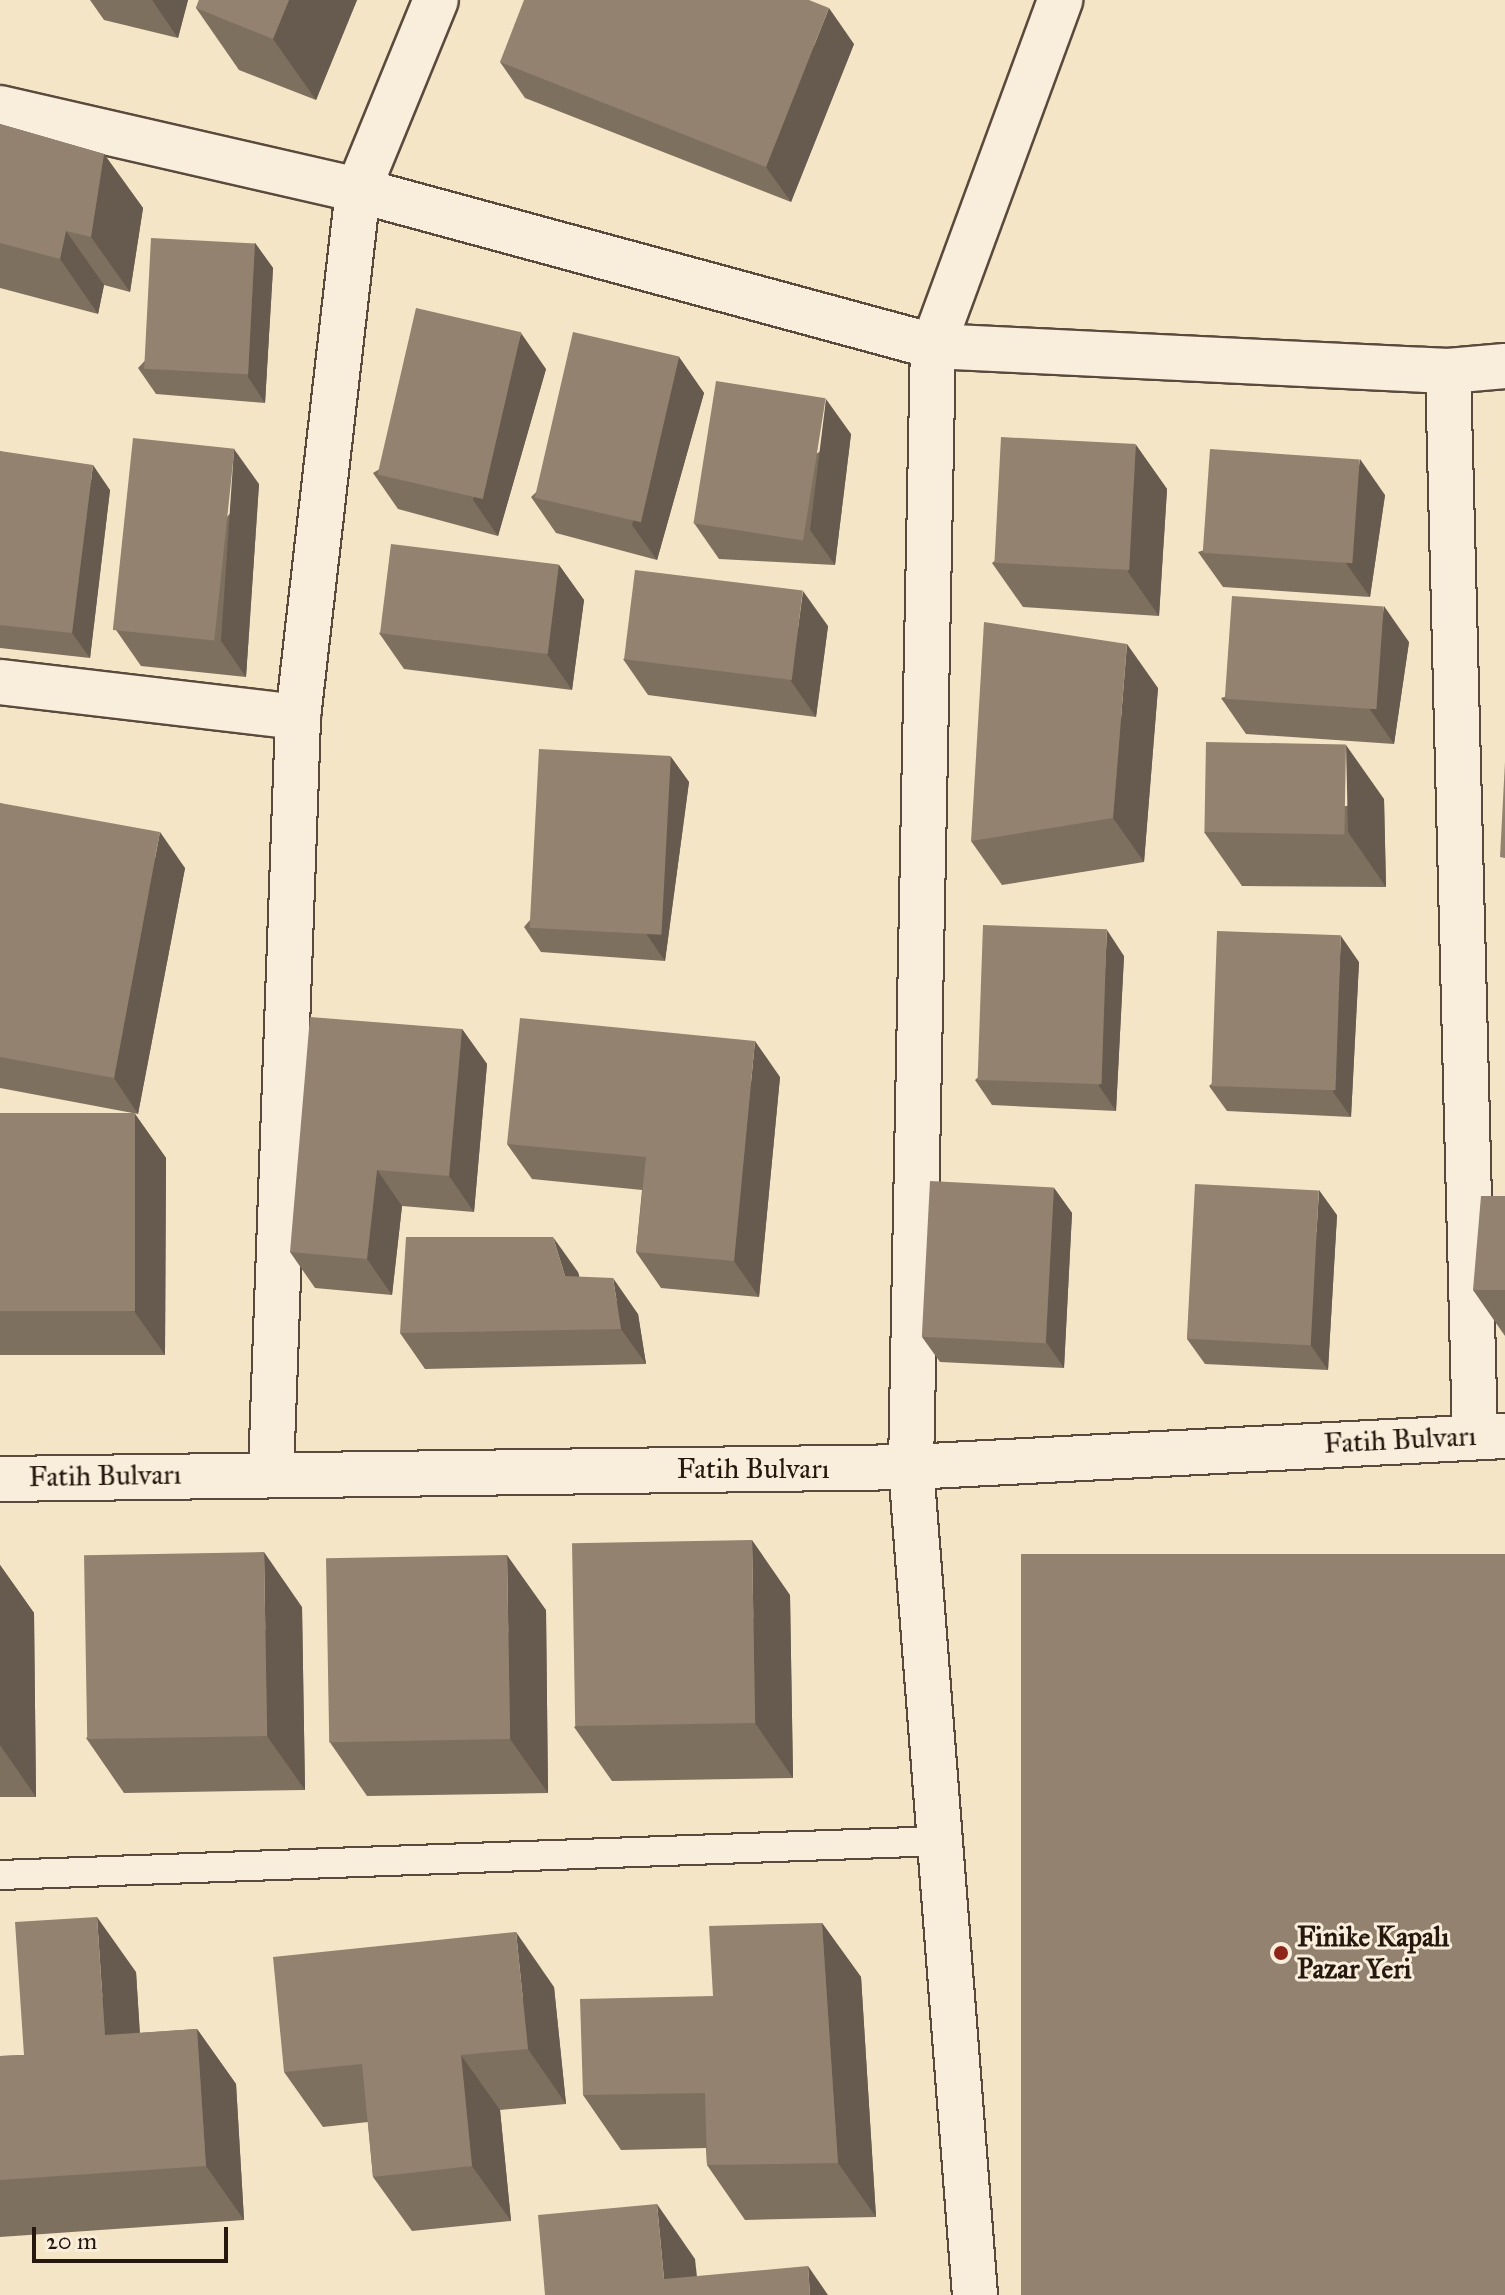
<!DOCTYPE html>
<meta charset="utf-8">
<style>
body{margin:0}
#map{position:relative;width:1505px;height:2295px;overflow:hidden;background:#f5e5c7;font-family:"IM FELL Great Primer",serif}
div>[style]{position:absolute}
.roads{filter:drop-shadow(2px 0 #5a4a3d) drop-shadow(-2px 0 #5a4a3d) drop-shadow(0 2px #5a4a3d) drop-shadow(0 -2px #5a4a3d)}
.service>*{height:28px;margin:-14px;padding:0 14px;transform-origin:14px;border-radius:14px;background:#f8eedb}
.minor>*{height:44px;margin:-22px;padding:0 22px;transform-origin:22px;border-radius:22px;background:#f8eedb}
.tertiary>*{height:44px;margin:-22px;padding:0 22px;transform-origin:22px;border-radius:22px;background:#f8eedb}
.wall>*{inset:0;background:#7e705f}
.shaded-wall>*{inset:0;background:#665b4e}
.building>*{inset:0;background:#92826f;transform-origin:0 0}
.dots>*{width:22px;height:22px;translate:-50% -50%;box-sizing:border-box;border:4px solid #f8eedb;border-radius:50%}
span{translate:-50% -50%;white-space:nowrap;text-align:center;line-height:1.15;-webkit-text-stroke:6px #f8eedb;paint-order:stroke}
.street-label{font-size:28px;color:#26170f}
.poi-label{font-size:28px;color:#26170f;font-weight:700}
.left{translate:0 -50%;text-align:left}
.scale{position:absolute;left:32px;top:2227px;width:196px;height:36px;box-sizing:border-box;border:4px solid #26170f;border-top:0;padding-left:10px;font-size:24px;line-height:28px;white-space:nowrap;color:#26170f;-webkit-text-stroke:6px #f8eedb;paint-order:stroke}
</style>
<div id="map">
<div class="roads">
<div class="service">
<i style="left:0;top:1875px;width:941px;rotate:-2.07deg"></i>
</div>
<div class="minor">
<i style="left:0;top:108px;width:367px;rotate:12.9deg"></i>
<i style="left:358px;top:190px;width:596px;rotate:15.18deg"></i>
<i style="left:933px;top:346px;width:516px;rotate:2.78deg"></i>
<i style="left:1448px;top:371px;width:57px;rotate:-5deg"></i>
<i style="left:1448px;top:371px;width:1064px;rotate:88.55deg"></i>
<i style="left:0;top:682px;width:300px;rotate:6.7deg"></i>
<i style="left:271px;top:1473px;width:756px;rotate:-87.95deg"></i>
<i style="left:298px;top:717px;width:530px;rotate:-83.5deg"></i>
<i style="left:358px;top:190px;width:205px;rotate:-67.7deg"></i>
<i style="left:975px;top:2295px;width:830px;rotate:-94.42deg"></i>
<i style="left:911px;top:1467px;width:1121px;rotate:-88.88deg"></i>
<i style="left:933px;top:346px;width:369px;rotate:-69.8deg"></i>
</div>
<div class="tertiary">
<i style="left:0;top:1479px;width:911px;rotate:-0.75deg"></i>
<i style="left:911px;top:1467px;width:595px;rotate:-2.99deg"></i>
</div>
</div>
<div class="wall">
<i style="clip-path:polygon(90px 0,188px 0,178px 38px,104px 20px)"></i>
<i style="clip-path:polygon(199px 0,357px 0,316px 100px,239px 70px,196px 8px)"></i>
<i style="clip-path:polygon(854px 44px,791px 202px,525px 98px,500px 62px)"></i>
<i style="clip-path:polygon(0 124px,104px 154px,143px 208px,130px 292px,104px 285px,98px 314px,0 288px)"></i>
<i style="clip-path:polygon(255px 243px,273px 268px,265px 403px,156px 394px,138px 368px)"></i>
<i style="clip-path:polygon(679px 357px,704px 393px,657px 560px,556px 533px,531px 497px)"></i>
<i style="clip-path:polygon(546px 369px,498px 536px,398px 509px,373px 473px)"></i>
<i style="clip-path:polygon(851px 434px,835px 565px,719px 559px,694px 523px)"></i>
<i style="clip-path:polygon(1136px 445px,1167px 489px,1159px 616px,1023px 607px,992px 563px)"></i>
<i style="clip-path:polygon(0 451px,110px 490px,90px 658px,0 648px)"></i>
<i style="clip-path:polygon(259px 484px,246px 677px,141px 666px,116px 630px)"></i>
<i style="clip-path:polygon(1385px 495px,1370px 597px,1223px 587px,1198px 552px)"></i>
<i style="clip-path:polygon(559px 565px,584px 600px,572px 690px,404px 669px,379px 633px)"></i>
<i style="clip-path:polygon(828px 626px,816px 717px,648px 695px,623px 659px)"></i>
<i style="clip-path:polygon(1409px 642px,1394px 744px,1246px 734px,1221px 698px)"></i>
<i style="clip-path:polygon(1158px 688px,1144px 862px,1002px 885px,971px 841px)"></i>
<i style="clip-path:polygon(671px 757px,689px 782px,665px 961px,541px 952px,524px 927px)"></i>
<i style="clip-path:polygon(1384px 799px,1386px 887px,1242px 886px,1204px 832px)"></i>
<i style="clip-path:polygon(0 803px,185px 868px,138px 1114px,0 1088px)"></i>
<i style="clip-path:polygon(1124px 956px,1116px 1111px,992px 1105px,975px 1080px)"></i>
<i style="clip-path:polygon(1359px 962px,1351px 1117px,1227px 1111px,1209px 1086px)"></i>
<i style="clip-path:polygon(462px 1029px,487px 1064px,474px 1212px,402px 1206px,392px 1295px,315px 1288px,290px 1252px)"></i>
<i style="clip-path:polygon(780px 1077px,759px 1297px,661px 1288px,636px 1252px,642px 1190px,532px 1179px,507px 1144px)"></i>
<i style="clip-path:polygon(0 1113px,135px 1114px,166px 1158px,165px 1355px,0 1355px)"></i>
<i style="clip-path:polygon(1054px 1188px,1072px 1213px,1064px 1368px,940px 1362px,922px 1337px)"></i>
<i style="clip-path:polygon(1505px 1196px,1505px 1336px,1473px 1290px)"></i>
<i style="clip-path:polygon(1337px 1215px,1328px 1370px,1205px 1364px,1187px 1339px)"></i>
<i style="clip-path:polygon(578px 1272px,579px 1277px,638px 1314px,646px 1364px,425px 1369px,400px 1333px)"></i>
<i style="clip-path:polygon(0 1565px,34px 1613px,36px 1797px,0 1797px)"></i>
<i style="clip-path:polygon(790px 1595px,793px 1778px,612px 1781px,574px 1727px)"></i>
<i style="clip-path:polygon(302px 1607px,305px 1790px,124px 1793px,86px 1738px)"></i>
<i style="clip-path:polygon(546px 1610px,548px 1793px,367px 1796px,329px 1741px)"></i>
<i style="clip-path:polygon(822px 1923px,861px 1977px,876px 2217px,745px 2220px,707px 2165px,706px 2148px,621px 2150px,583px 2095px,713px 1996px)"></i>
<i style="clip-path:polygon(136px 1972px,140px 2033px,197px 2029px,236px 2084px,244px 2220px,0 2237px,0 2056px,24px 2055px)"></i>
<i style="clip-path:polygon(554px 1987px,566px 2104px,500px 2110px,511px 2221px,412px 2231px,373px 2177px,368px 2122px,323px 2127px,284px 2072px)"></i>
</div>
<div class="shaded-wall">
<i style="clip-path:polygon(152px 0,188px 0,178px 38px)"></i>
<i style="clip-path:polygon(289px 0,357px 0,316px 100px,273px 39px)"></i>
<i style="clip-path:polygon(829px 8px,854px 44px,791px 202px,766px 167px)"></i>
<i style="clip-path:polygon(104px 154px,143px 208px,130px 292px,91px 237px)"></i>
<i style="clip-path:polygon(66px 231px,104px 285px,98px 314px,60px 259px)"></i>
<i style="clip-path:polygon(255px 243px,273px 268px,265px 403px,248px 377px)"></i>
<i style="clip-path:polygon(521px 333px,546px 369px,498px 536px,473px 500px)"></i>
<i style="clip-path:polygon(679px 357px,704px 393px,657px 560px,632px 525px)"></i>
<i style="clip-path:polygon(826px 399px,851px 434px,835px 565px,810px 530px)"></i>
<i style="clip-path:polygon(1136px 445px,1167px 489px,1159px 616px,1128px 572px)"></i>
<i style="clip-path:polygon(234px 449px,259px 484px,246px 677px,221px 641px)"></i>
<i style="clip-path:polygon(1360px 459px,1385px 495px,1370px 597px,1345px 562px)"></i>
<i style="clip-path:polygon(93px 465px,110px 490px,90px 658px,72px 633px)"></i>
<i style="clip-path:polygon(559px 565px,584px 600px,572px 690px,547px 654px)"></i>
<i style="clip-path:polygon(803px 591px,828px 626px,816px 717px,791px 681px)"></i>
<i style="clip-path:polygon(1384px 606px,1409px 642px,1394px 744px,1369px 708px)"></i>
<i style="clip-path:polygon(1127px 644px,1158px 688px,1144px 862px,1113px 818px)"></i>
<i style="clip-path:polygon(1346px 745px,1384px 799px,1386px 887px,1348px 832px)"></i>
<i style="clip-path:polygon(671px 757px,689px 782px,665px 961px,647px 935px)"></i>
<i style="clip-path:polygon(160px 832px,185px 868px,138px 1114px,114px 1078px)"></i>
<i style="clip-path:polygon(1107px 930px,1124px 956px,1116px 1111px,1099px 1086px)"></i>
<i style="clip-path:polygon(1341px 936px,1359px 962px,1351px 1117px,1333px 1092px)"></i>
<i style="clip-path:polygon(462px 1029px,487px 1064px,474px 1212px,449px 1176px)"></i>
<i style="clip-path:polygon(755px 1041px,780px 1077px,759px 1297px,734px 1261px)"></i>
<i style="clip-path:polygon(135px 1114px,166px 1158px,165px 1355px,134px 1311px)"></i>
<i style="clip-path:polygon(377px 1170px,402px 1206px,392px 1295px,367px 1259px)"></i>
<i style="clip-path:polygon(1054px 1188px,1072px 1213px,1064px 1368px,1046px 1342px)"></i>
<i style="clip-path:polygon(1319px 1190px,1337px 1215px,1328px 1370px,1310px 1344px)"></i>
<i style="clip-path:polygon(553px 1237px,578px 1272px,590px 1312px,565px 1276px)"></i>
<i style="clip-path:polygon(613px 1278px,638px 1314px,646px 1364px,621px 1329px)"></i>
<i style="clip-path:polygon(752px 1540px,790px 1595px,793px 1778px,755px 1723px)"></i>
<i style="clip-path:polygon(264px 1552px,302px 1607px,305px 1790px,267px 1736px)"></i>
<i style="clip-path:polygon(507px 1555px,546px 1610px,548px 1793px,510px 1739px)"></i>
<i style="clip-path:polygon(0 1565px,34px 1613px,36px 1797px,0 1745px)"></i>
<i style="clip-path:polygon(97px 1917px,136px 1972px,143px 2090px,105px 2035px)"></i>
<i style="clip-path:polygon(822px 1923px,861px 1977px,876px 2217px,838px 2163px)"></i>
<i style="clip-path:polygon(516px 1932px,554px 1987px,566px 2104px,528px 2049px)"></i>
<i style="clip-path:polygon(197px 2029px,236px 2084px,244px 2220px,206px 2166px)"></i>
<i style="clip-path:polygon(461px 2055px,500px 2110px,511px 2221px,472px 2166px)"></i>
<i style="clip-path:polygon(657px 2204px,695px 2259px,699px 2295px,664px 2279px)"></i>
<i style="clip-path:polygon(808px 2266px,828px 2295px,810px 2295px)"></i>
</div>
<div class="building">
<i style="clip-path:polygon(199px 0,289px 0,273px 39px,196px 8px)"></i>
<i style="clip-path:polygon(524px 0,809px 0,829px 8px,766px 167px,500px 62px)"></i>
<i style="clip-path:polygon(0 124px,104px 154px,91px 237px,66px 231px,60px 259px,0 243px)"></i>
<i style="left:151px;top:238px;width:104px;height:131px;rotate:3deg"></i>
<i style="left:416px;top:308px;width:108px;height:171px;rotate:13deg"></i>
<i style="left:573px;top:332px;width:109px;height:170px;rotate:13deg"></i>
<i style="left:716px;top:381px;width:111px;height:144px;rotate:9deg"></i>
<i style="left:1001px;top:437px;width:135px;height:126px;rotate:3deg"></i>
<i style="left:133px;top:438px;width:102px;height:193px;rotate:6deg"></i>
<i style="left:1210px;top:449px;width:150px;height:104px;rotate:4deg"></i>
<i style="clip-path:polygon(0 451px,93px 465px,72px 633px,0 625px)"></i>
<i style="left:391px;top:544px;width:169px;height:90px;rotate:7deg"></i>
<i style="left:635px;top:570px;width:169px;height:90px;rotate:7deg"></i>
<i style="left:1232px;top:596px;width:152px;height:103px;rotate:4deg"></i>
<i style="clip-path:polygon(984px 622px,1127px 644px,1113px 818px,971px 841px)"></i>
<i style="left:1206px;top:742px;width:140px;height:90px;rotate:1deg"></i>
<i style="left:539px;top:749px;width:132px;height:179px;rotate:3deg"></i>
<i style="clip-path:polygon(1505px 762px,1505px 858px,1500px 857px)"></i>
<i style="clip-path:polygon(0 803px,160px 832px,114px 1078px,0 1057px)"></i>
<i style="left:983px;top:925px;width:124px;height:155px;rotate:2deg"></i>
<i style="left:1217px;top:931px;width:124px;height:155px;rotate:2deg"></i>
<i style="clip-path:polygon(310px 1017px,462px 1029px,449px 1176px,377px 1170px,367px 1259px,290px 1252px)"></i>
<i style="clip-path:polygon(520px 1018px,755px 1041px,734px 1261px,636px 1252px,646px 1157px,507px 1144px)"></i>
<i style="left:0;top:1113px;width:135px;height:198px"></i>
<i style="left:930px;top:1181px;width:124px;height:156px;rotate:3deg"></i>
<i style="left:1195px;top:1184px;width:124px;height:155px;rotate:3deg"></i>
<i style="clip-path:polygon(1481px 1196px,1505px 1196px,1505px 1290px,1473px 1290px)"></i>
<i style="clip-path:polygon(406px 1237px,553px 1237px,565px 1276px,613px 1278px,621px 1329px,400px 1333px)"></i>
<i style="left:752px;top:1540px;width:183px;height:180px;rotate:89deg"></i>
<i style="left:264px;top:1552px;width:184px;height:180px;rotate:89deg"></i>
<i style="left:1505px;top:1554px;width:741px;height:484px;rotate:90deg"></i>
<i style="left:507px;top:1555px;width:184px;height:181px;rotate:89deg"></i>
<i style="clip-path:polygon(97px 1917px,105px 2035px,197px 2029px,206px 2166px,0 2180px,0 2056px,24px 2055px,15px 1922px)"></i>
<i style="clip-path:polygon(822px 1923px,838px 2163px,707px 2165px,705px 2093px,583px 2095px,580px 1999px,713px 1996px,709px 1926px)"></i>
<i style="clip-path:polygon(516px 1932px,528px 2049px,461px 2055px,472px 2166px,373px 2177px,362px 2064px,284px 2072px,273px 1957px)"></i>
<i style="clip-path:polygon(657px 2204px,664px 2279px,808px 2266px,810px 2295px,545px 2295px,538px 2215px)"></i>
</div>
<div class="dots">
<i style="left:1281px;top:1953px;background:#8f2418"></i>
</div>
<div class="street-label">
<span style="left:1400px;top:1440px;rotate:-3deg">Fatih Bulvarı</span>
<span style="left:753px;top:1469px">Fatih Bulvarı</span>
<span style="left:105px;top:1476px;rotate:-1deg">Fatih Bulvarı</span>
</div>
<div class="poi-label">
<span class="left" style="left:1297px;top:1953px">Finike Kapalı<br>Pazar Yeri</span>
</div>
<div class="scale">20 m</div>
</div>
